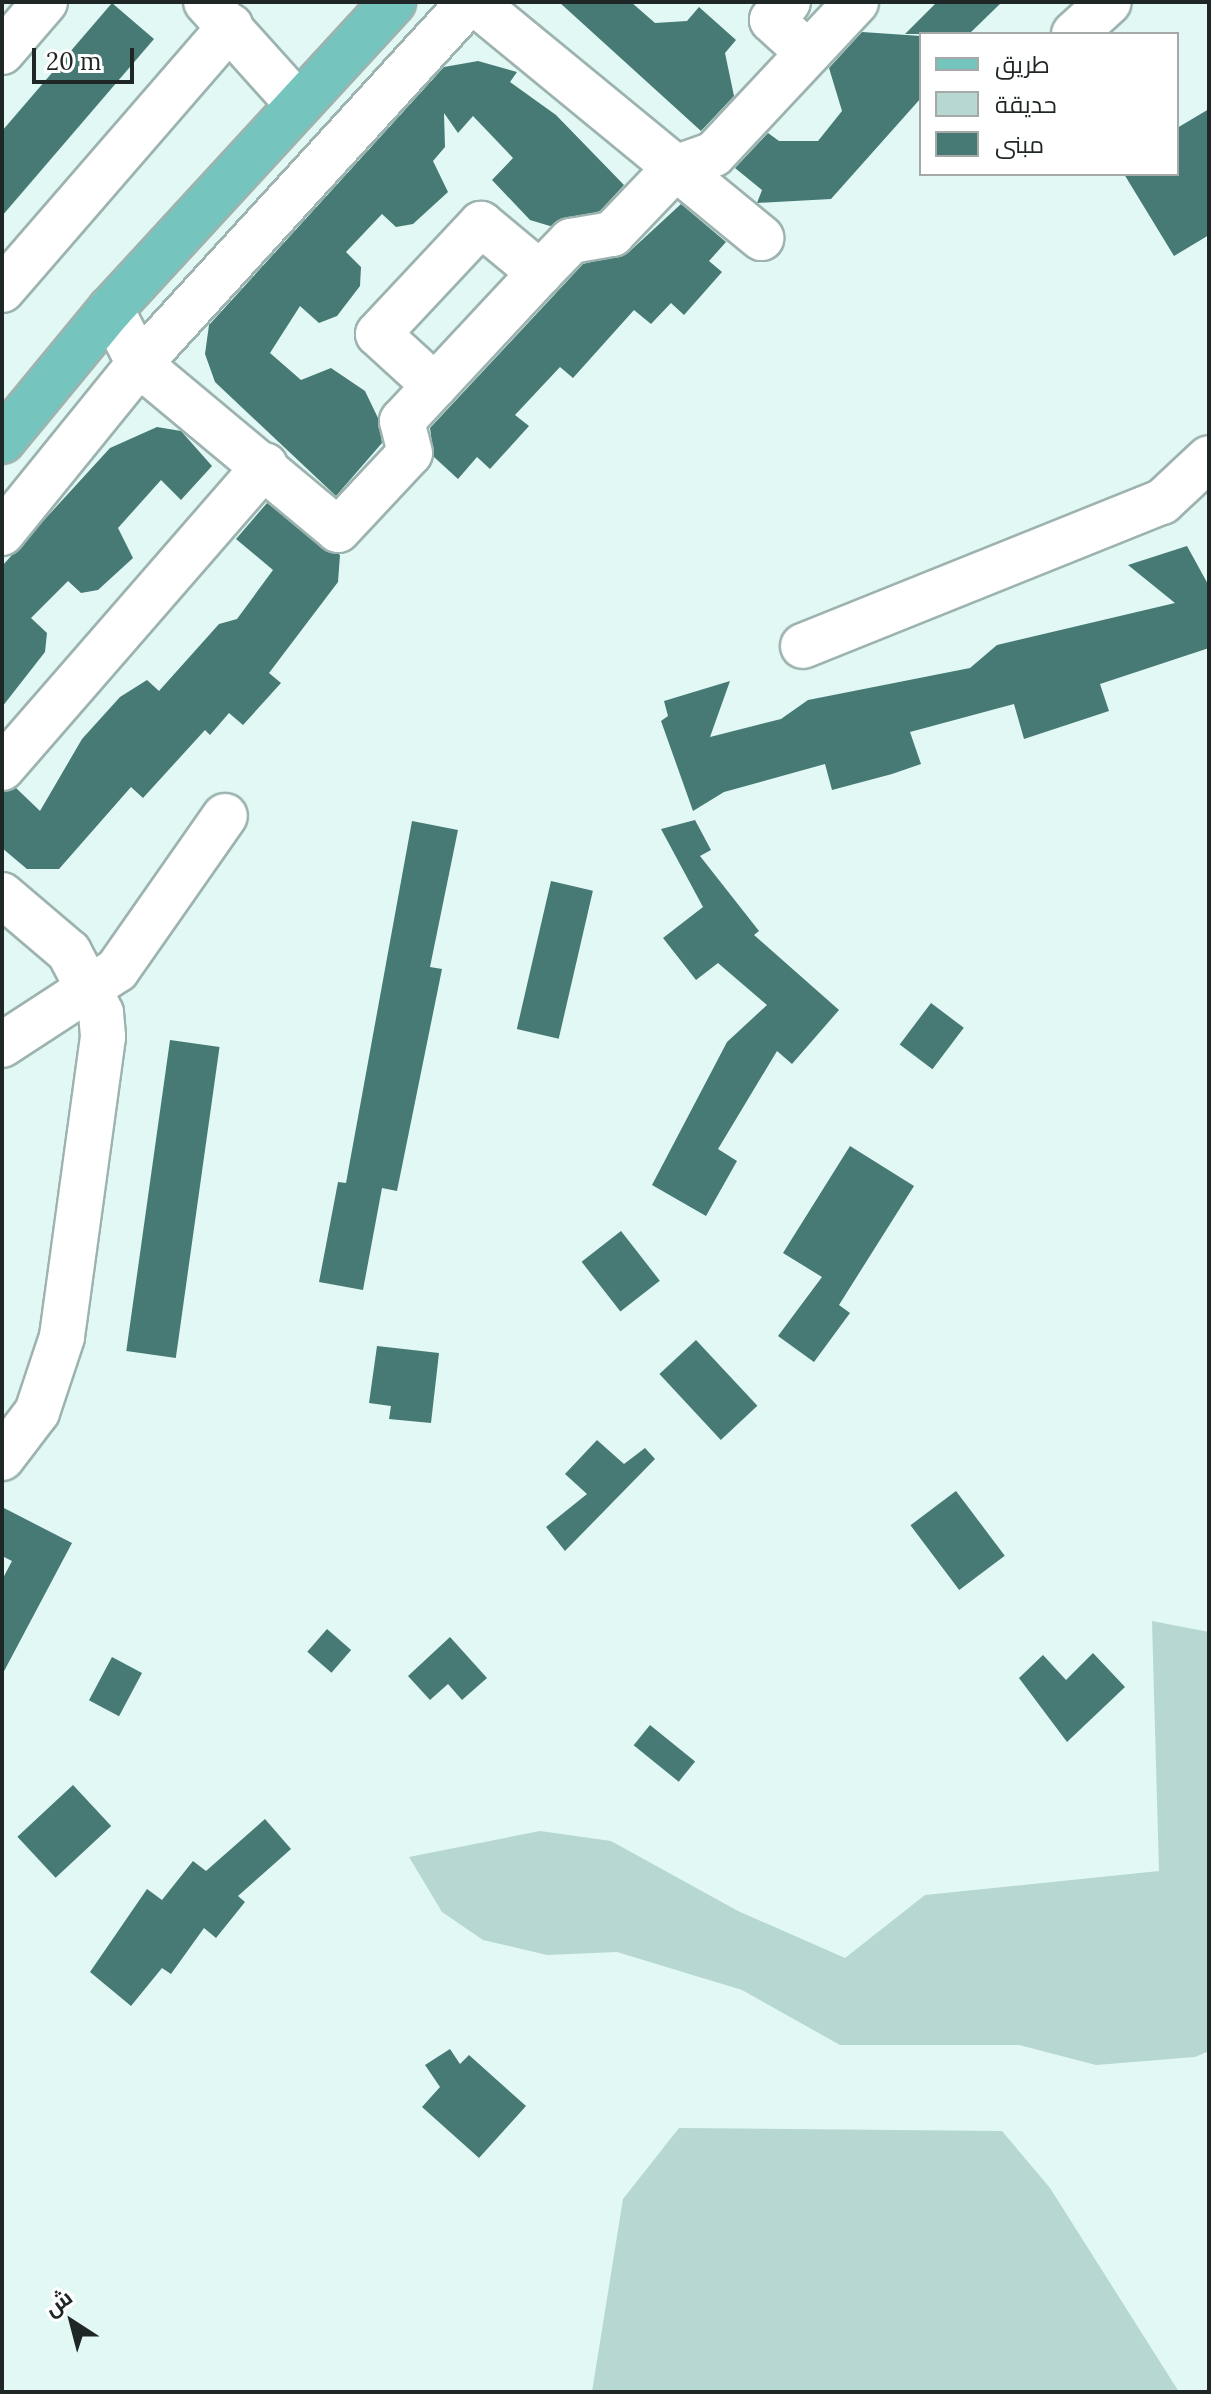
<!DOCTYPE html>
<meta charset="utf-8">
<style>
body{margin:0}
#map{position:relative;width:1211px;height:2394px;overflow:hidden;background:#e1f8f4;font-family:Lora,Cairo,serif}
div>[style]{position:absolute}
.green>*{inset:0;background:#b7d7d2}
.building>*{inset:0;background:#477a74;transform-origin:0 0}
.roads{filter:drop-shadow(2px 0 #9db3af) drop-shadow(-2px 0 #9db3af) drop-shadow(0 2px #9db3af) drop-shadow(0 -2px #9db3af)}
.minor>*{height:44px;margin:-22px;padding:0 22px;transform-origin:22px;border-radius:22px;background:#fff}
.major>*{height:44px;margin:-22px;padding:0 22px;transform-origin:22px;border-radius:22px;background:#75c4bd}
span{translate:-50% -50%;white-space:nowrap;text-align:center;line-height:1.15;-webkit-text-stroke:6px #fff;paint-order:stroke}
.frame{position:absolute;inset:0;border:4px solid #1f2726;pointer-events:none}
.legend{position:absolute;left:919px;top:32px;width:260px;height:144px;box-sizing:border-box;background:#fff;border:2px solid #a5a9a8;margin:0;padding:10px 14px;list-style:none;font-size:24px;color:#1f2726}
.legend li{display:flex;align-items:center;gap:16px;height:40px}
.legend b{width:40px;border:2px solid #a5a9a8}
.north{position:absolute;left:32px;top:2282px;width:80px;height:80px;-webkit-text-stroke:6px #fff;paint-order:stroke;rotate:324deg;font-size:22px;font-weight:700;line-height:32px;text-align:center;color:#1f2726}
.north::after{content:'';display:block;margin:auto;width:28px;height:36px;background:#1f2726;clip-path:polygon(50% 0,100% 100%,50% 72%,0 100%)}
.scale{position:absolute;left:32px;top:48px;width:102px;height:36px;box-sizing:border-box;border:4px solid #1f2726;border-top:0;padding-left:10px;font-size:24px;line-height:28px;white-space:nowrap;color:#1f2726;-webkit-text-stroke:6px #fff;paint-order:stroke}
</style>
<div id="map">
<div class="green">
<i style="clip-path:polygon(1152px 1621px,1209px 1632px,1209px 2051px,1195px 2057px,1096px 2065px,1019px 2045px,840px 2045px,742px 1990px,617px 1952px,547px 1955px,483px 1940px,442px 1912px,409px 1857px,540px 1831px,611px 1841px,738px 1911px,845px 1958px,925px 1895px,1159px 1871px)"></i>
<i style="clip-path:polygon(679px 2128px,1002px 2131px,1050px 2188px,1179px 2392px,592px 2392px,623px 2199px)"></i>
</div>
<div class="building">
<i style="clip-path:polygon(559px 2px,631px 2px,655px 23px,687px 21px,699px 7px,736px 40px,725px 53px,734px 96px,701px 131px)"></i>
<i style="clip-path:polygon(937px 2px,1002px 2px,969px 34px,905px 34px)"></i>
<i style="clip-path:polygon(112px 3px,154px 39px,2px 216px,2px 131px)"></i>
<i style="clip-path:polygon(862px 32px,921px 36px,921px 98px,831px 199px,757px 203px,762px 190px,735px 168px,768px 133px,779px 141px,818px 141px,842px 111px,829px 68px)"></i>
<i style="clip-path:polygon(478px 61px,517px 72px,510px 82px,556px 115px,624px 185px,600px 211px,550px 226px,530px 220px,492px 180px,513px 158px,473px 116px,458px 133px,444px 113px,445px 147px,433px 161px,448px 192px,413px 224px,396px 227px,382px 214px,346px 252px,361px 267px,360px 286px,337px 316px,319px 323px,300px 306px,270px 353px,301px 380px,331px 368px,365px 391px,378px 418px,382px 443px,336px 496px,215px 382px,205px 354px,209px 325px,444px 67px)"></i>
<i style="clip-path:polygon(1209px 109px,1209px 235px,1174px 256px,1124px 174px,1177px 174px,1177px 128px)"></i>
<i style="clip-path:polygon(681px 204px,726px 242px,709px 261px,722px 272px,684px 315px,671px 303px,651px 324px,634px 310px,573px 378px,560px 367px,515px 415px,529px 426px,490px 469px,477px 457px,458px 479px,434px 457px,430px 428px,583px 264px,629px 252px)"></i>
<i style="clip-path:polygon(157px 427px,181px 431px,212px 466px,181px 500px,161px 480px,118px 528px,133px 558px,98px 590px,81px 593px,68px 581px,31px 618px,47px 633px,45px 652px,2px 707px,2px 566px,110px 448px)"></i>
<i style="clip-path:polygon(267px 503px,340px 555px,338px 582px,269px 673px,281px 683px,243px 725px,229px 713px,210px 735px,205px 730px,143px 798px,131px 787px,59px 869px,27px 869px,2px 848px,2px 792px,16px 788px,40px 811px,82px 739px,120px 697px,147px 680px,159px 691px,219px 624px,237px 619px,273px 570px,236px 539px)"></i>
<i style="clip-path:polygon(1187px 546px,1209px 586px,1209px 648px,1100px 684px,1109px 711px,1024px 739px,1014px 704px,910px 732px,921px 764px,892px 774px,832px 790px,825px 764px,724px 792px,693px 811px,661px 721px,668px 716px,664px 701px,730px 681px,710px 737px,781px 719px,808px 700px,970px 668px,997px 645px,1175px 603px,1128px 565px)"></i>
<i style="clip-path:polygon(695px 820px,711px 850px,700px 856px,759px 931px,754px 935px,839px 1010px,792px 1064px,777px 1051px,718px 1149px,737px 1161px,706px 1216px,652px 1185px,727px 1042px,767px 1005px,718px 963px,696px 980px,663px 938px,703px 907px,661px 829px)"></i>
<i style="clip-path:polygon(412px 821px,458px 830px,430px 967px,442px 969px,397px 1191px,382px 1188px,363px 1290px,319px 1282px,338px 1182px,346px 1183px)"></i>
<i style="left:551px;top:881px;width:43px;height:152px;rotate:13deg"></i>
<i style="left:931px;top:1003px;width:41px;height:52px;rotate:37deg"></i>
<i style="left:170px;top:1040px;width:50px;height:314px;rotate:8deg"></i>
<i style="clip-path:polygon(850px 1146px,914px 1186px,839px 1305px,850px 1313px,814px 1362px,778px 1336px,822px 1277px,783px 1253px)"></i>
<i style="left:621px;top:1231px;width:63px;height:50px;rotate:52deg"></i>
<i style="left:696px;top:1340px;width:90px;height:50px;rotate:47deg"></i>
<i style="clip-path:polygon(377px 1346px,439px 1353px,431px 1423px,389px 1419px,391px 1406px,369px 1403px)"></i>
<i style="clip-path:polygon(597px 1440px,624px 1464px,645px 1448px,655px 1459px,565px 1551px,546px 1527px,587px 1494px,565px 1474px)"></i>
<i style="left:956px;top:1491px;width:81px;height:57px;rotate:53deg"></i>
<i style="clip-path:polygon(2px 1507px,72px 1543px,2px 1675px,2px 1580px,12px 1561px,2px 1556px)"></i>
<i style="left:327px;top:1629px;width:32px;height:30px;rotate:41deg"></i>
<i style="clip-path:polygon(450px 1637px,487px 1678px,462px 1700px,448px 1684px,430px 1700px,408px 1676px)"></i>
<i style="clip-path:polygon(1093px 1653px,1125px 1687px,1067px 1742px,1019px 1678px,1043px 1655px,1066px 1680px)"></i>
<i style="left:112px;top:1657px;width:34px;height:49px;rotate:28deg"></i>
<i style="left:650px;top:1725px;width:58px;height:26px;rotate:39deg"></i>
<i style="left:73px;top:1785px;width:56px;height:76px;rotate:47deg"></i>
<i style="clip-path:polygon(265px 1819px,291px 1849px,238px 1896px,245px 1902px,216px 1938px,204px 1928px,171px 1974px,162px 1968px,131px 2006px,90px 1972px,147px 1889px,162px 1900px,193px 1861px,206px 1871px)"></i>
<i style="clip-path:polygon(450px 2049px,460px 2064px,469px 2055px,526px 2106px,479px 2158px,422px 2107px,440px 2087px,425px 2065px)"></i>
</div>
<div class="roads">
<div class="minor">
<i style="left:206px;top:2px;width:135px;rotate:48deg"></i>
<i style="left:474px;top:2px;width:372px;rotate:39.4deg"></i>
<i style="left:788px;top:2px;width:24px;rotate:132deg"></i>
<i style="left:772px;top:20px;width:49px;rotate:42.5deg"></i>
<i style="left:1074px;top:34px;width:47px;rotate:-42.4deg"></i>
<i style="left:2px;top:52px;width:66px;rotate:-49.3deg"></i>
<i style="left:2px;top:290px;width:349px;rotate:-49.1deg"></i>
<i style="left:111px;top:309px;width:62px;rotate:63deg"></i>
<i style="left:139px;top:364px;width:259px;rotate:39.8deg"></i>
<i style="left:338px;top:530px;width:105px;rotate:-46.9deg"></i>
<i style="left:410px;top:453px;width:33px;rotate:-104deg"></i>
<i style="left:402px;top:421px;width:202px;rotate:-47deg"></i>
<i style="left:540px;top:273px;width:45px;rotate:-45.9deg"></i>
<i style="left:571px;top:241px;width:42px;rotate:-9.7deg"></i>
<i style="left:612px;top:234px;width:91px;rotate:-46.3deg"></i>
<i style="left:675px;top:168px;width:41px;rotate:-19.7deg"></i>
<i style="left:714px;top:154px;width:208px;rotate:-46.9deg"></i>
<i style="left:435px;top:386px;width:77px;rotate:-137.6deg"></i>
<i style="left:378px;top:334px;width:151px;rotate:-46.9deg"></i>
<i style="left:481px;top:224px;width:77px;rotate:39.7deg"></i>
<i style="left:2px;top:533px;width:218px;rotate:-51deg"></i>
<i style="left:139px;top:364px;width:491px;rotate:-47.6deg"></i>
<i style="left:803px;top:646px;width:387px;rotate:-21.9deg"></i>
<i style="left:1162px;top:502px;width:64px;rotate:-43.1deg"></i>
<i style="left:2px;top:768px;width:401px;rotate:-49deg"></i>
<i style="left:2px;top:895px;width:88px;rotate:40.4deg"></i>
<i style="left:69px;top:952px;width:69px;rotate:62.3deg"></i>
<i style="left:101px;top:1013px;width:24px;rotate:85deg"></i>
<i style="left:103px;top:1037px;width:303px;rotate:97.8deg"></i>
<i style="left:62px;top:1337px;width:79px;rotate:108.4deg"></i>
<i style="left:37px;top:1412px;width:58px;rotate:127.3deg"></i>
<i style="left:2px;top:1045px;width:137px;rotate:-33.1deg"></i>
<i style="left:117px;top:970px;width:188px;rotate:-55deg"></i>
</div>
<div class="major">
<i style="left:2px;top:441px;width:171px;rotate:-50.5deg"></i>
<i style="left:111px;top:309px;width:417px;rotate:-47.4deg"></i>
</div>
</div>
<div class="frame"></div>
<ul class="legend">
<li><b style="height:10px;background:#75c4bd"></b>طريق</li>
<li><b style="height:22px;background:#b7d7d2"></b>حديقة</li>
<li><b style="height:22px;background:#477a74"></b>مبنى</li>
</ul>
<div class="north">ش</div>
<div class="scale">20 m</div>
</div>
